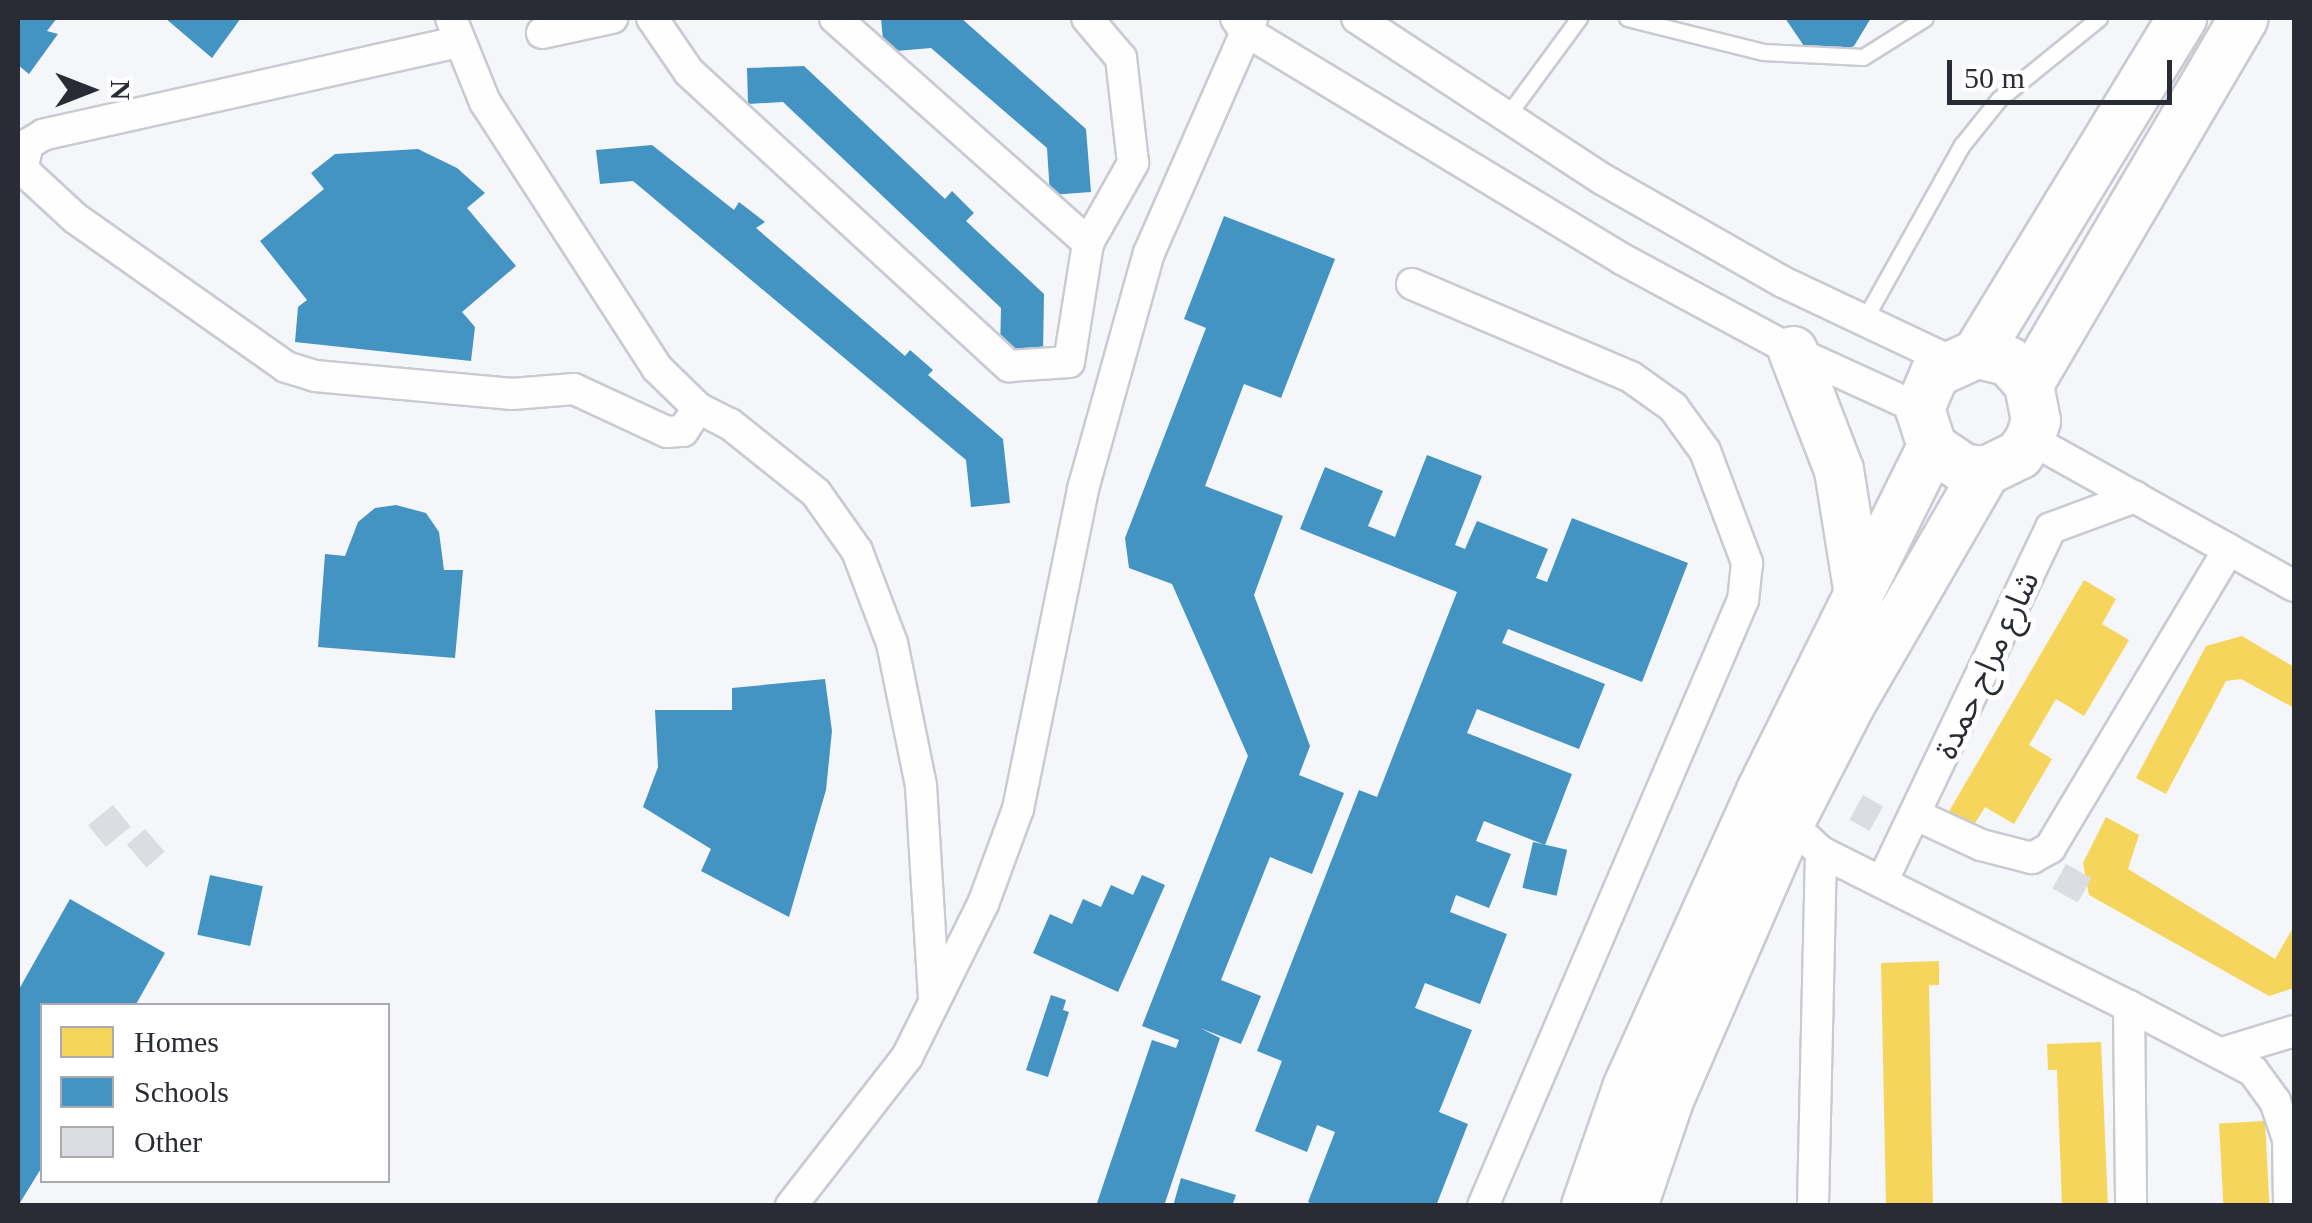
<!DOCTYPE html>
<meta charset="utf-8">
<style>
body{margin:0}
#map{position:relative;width:2312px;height:1223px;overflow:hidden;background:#f5f6fa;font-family:"Times New Roman","Noto Sans Arabic",serif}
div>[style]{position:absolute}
.homes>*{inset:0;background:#f6d55c;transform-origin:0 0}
.schools>*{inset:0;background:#4393c3;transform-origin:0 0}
.building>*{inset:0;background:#dbdde3;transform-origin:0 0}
.roads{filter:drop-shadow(2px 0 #c9cbd1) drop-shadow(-2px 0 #c9cbd1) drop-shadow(0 2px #c9cbd1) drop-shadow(0 -2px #c9cbd1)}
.service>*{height:15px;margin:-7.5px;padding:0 7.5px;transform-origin:7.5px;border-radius:7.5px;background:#fefefe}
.minor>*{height:30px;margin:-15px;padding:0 15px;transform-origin:15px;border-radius:15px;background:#fefefe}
.primary>*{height:48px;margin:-24px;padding:0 24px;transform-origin:24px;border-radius:24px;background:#fefefe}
span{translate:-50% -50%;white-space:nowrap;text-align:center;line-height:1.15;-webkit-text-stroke:10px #fff;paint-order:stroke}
.street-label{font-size:32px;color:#292c34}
.frame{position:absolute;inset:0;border:20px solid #292c34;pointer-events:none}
.legend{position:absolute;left:40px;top:1003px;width:350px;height:180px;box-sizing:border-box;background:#fff;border:2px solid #a9abae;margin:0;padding:12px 18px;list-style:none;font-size:30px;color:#292c34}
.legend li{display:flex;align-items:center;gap:20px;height:50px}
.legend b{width:50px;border:2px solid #a9abae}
.north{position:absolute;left:40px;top:40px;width:100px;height:100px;-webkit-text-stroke:8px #fff;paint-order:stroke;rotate:90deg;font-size:28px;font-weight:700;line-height:40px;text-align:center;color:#292c34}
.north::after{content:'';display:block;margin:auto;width:35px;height:45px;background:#292c34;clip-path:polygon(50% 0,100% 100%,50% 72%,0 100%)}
.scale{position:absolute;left:1947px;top:60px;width:225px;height:45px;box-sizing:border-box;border:5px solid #292c34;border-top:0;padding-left:12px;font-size:30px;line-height:35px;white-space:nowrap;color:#292c34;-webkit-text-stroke:8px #fff;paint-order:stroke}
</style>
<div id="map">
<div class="homes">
<i style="clip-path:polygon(2084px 580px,2116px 599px,2102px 624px,2129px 640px,2084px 716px,2056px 699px,2029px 745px,2052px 759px,2014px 824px,1985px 807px,1972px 828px,1948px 813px)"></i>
<i style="clip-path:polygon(2242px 636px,2294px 667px,2294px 708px,2241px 679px,2226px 681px,2166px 794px,2136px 778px,2206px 646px)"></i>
<i style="clip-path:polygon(2106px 817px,2139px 835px,2128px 869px,2275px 959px,2294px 926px,2294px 988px,2269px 996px,2089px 895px,2083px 863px)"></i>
<i style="clip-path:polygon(1939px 961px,1939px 985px,1929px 985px,1933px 1206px,1886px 1206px,1881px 963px)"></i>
<i style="clip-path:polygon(2101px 1042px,2108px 1206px,2062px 1206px,2057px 1070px,2048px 1070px,2047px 1044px)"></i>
<i style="left:2265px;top:1121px;width:85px;height:46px;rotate:87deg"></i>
</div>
<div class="schools">
<i style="clip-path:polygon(18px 18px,57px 18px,47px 31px,58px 34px,29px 74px,18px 65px)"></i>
<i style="clip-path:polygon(165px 18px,241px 18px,212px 58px)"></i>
<i style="clip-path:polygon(881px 18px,961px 18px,1086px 129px,1091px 192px,1050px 195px,1047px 148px,931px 48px,884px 52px)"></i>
<i style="clip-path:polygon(1785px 18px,1871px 18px,1854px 46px,1829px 56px,1804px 46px)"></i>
<i style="clip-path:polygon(804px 66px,945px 199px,952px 191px,974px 213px,966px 221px,1044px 294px,1043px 354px,1000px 353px,1001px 308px,783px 102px,748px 104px,747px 68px)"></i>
<i style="clip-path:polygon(652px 145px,734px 210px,739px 202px,765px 222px,756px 228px,905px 356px,910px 350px,933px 370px,928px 375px,1003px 439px,1010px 503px,971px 507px,966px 460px,633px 181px,600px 184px,596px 150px)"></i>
<i style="clip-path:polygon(418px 149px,457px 168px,485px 193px,467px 208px,516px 266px,462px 312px,475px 327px,471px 361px,295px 342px,298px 307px,307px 300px,260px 241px,324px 189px,311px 173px,335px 154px)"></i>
<i style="clip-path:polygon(1224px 216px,1335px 259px,1281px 398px,1244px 384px,1205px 486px,1283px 516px,1254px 595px,1310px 746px,1299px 775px,1344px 793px,1312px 874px,1270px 857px,1221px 980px,1261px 996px,1241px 1044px,1200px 1028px,1220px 1038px,1164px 1206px,1096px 1206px,1152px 1040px,1176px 1048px,1179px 1040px,1142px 1026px,1248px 756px,1172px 584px,1129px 568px,1125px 538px,1206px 328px,1184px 319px)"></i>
<i style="clip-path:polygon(1427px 455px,1482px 476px,1455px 545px,1465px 549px,1477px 521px,1548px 549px,1536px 578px,1547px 582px,1572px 518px,1688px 563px,1642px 682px,1508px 629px,1502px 643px,1605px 684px,1579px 749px,1477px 709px,1467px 733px,1572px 774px,1545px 845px,1484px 821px,1476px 841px,1511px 854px,1489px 908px,1456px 895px,1450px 912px,1507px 934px,1480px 1004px,1425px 983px,1415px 1008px,1472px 1030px,1439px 1112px,1468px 1124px,1436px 1206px,1318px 1206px,1308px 1202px,1335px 1132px,1317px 1125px,1307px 1152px,1255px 1131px,1282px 1061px,1257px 1051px,1359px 790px,1377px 797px,1457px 592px,1300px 529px,1325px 467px,1383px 491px,1368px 526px,1395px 537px)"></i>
<i style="clip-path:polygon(396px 505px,426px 513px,439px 532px,444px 570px,463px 570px,455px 658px,318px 647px,325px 554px,345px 556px,358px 522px,375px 508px)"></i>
<i style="clip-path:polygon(825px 679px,832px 731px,826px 790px,789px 917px,701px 871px,711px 849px,643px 807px,658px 767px,655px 710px,732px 710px,732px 688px)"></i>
<i style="left:1533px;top:842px;width:35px;height:47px;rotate:13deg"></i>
<i style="left:210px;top:875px;width:54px;height:61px;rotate:12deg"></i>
<i style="clip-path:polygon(1142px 875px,1165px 885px,1118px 992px,1033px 953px,1050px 914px,1072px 924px,1083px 899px,1101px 907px,1111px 885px,1133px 895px)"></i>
<i style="clip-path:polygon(70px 899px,165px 953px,135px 1006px,42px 1006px,42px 1167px,18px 1206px,18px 991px)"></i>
<i style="clip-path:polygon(1051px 995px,1066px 1000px,1063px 1010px,1069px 1012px,1048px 1077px,1026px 1070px)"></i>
<i style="clip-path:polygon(1181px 1178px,1236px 1195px,1232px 1206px,1173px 1206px)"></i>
</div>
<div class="building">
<i style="left:1863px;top:795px;width:23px;height:28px;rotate:29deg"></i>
<i style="left:113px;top:805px;width:28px;height:32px;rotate:51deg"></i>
<i style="left:145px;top:829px;width:30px;height:24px;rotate:49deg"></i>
<i style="left:2066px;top:864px;width:29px;height:28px;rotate:29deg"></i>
</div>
<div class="roads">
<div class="service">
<i style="left:1627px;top:18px;width:140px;rotate:14deg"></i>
<i style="left:1763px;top:52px;width:100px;rotate:2.9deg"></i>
<i style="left:1863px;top:57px;width:73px;rotate:-32.2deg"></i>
<i style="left:1507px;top:116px;width:122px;rotate:-53.7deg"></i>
<i style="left:1864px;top:320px;width:201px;rotate:-60.8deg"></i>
<i style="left:1962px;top:145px;width:59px;rotate:-51.2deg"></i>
<i style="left:1999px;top:99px;width:129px;rotate:-39deg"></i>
</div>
<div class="minor">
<i style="left:451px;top:18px;width:91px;rotate:68deg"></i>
<i style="left:485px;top:102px;width:317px;rotate:57.1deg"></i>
<i style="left:657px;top:368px;width:57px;rotate:44.3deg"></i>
<i style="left:698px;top:408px;width:36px;rotate:27deg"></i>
<i style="left:730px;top:424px;width:110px;rotate:38.7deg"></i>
<i style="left:816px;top:493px;width:71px;rotate:54.7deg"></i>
<i style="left:857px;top:551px;width:98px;rotate:69.2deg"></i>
<i style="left:892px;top:643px;width:146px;rotate:78.5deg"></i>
<i style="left:921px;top:786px;width:214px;rotate:86.5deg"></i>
<i style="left:652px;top:18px;width:65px;rotate:55.6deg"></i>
<i style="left:689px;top:72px;width:435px;rotate:42.6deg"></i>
<i style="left:1009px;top:366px;width:60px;rotate:-3.8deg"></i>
<i style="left:1069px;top:362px;width:121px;rotate:-80.9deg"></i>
<i style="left:1088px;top:243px;width:92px;rotate:-60.6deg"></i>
<i style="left:1133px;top:163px;width:106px;rotate:-96.5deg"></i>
<i style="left:1121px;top:58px;width:52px;rotate:-130.4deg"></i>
<i style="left:835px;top:18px;width:339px;rotate:41.6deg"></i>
<i style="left:1236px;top:18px;width:14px;rotate:56deg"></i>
<i style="left:1244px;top:30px;width:442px;rotate:31.2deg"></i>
<i style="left:1622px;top:259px;width:194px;rotate:28.3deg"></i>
<i style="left:1793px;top:351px;width:140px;rotate:24.5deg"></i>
<i style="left:1357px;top:18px;width:295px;rotate:33.3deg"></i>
<i style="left:1604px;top:180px;width:206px;rotate:29.7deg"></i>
<i style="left:1783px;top:282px;width:185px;rotate:25.3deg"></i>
<i style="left:542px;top:33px;width:72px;rotate:-12.1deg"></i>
<i style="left:458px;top:42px;width:425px;rotate:167.4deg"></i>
<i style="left:43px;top:135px;width:17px;rotate:149deg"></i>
<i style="left:28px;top:144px;width:26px;rotate:103deg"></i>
<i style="left:22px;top:169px;width:72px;rotate:42.8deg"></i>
<i style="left:75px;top:218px;width:258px;rotate:35.2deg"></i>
<i style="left:286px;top:367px;width:30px;rotate:17deg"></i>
<i style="left:315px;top:376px;width:198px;rotate:5.2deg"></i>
<i style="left:512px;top:394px;width:62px;rotate:-4.6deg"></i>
<i style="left:574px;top:389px;width:102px;rotate:24.8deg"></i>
<i style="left:667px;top:432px;width:16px;rotate:-4deg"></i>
<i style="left:683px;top:431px;width:27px;rotate:-57deg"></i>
<i style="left:1412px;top:284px;width:238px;rotate:23deg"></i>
<i style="left:1631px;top:377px;width:52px;rotate:35.5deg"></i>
<i style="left:1673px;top:407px;width:54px;rotate:54deg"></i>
<i style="left:1705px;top:451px;width:120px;rotate:69.4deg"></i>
<i style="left:1747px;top:563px;width:37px;rotate:96deg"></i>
<i style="left:1743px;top:600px;width:659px;rotate:113.22deg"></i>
<i style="left:2030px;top:439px;width:302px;rotate:29.1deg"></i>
<i style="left:1916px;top:815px;width:72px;rotate:24.8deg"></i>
<i style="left:1981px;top:845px;width:53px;rotate:14.3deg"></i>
<i style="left:2032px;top:858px;width:21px;rotate:-29deg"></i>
<i style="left:2050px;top:848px;width:348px;rotate:-59.1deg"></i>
<i style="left:1807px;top:839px;width:19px;rotate:43deg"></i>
<i style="left:1821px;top:852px;width:354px;rotate:91.3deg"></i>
<i style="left:1821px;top:852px;width:344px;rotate:26.6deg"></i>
<i style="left:2129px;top:1006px;width:200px;rotate:89.4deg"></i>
<i style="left:1882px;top:882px;width:392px;rotate:-64.5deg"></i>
<i style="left:2051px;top:528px;width:90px;rotate:-20.3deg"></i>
<i style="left:2129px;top:1006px;width:140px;rotate:27.7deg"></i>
<i style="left:2253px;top:1071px;width:37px;rotate:54deg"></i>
<i style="left:2275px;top:1101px;width:40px;rotate:71.1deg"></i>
<i style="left:2288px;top:1139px;width:67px;rotate:89.1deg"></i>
<i style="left:2225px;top:1052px;width:72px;rotate:-16.9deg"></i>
<i style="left:791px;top:1206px;width:189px;rotate:-52.1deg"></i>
<i style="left:907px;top:1057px;width:171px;rotate:-63.6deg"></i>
<i style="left:983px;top:904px;width:101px;rotate:-69.8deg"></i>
<i style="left:1018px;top:809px;width:327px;rotate:-78.5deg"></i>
<i style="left:1083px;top:489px;width:245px;rotate:-74.4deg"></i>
<i style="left:1149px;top:253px;width:257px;rotate:-66.3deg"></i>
</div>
<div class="primary">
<i style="left:1793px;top:351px;width:128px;rotate:68.9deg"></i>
<i style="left:1839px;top:470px;width:127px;rotate:80.9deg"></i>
<i style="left:1977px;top:354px;width:394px;rotate:-58.6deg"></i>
<i style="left:2029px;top:384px;width:424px;rotate:-59.6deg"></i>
<i style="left:1586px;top:1206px;width:125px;rotate:-70.8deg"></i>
<i style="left:1627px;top:1088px;width:326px;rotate:-65.7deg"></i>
<i style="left:1761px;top:791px;width:384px;rotate:-63.6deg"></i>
<i style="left:1633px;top:1206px;width:112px;rotate:-71.2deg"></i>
<i style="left:1669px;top:1100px;width:303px;rotate:-66.5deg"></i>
<i style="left:1790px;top:822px;width:129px;rotate:-62.8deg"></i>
<i style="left:1849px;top:707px;width:273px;rotate:-59.9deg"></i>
<i style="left:1986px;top:471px;width:37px;rotate:-26deg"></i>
<i style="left:2019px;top:455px;width:19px;rotate:-55deg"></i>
<i style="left:2030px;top:439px;width:19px;rotate:-72deg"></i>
<i style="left:2036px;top:421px;width:38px;rotate:-101deg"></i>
<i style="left:2029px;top:384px;width:31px;rotate:-132deg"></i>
<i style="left:2008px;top:361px;width:32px;rotate:-167deg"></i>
<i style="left:1977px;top:354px;width:46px;rotate:155.7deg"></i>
<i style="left:1935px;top:373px;width:39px;rotate:113deg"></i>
<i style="left:1920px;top:409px;width:40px;rotate:72deg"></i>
<i style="left:1932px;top:447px;width:40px;rotate:34deg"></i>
<i style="left:1965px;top:469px;width:21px;rotate:5deg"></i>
</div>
</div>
<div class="street-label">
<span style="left:1987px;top:665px;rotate:-65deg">شارع مراح حمدة</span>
</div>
<div class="frame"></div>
<ul class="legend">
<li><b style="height:28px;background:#f6d55c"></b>Homes</li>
<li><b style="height:28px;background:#4393c3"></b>Schools</li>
<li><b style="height:28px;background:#dbdde3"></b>Other</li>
</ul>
<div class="north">N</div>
<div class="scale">50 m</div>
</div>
